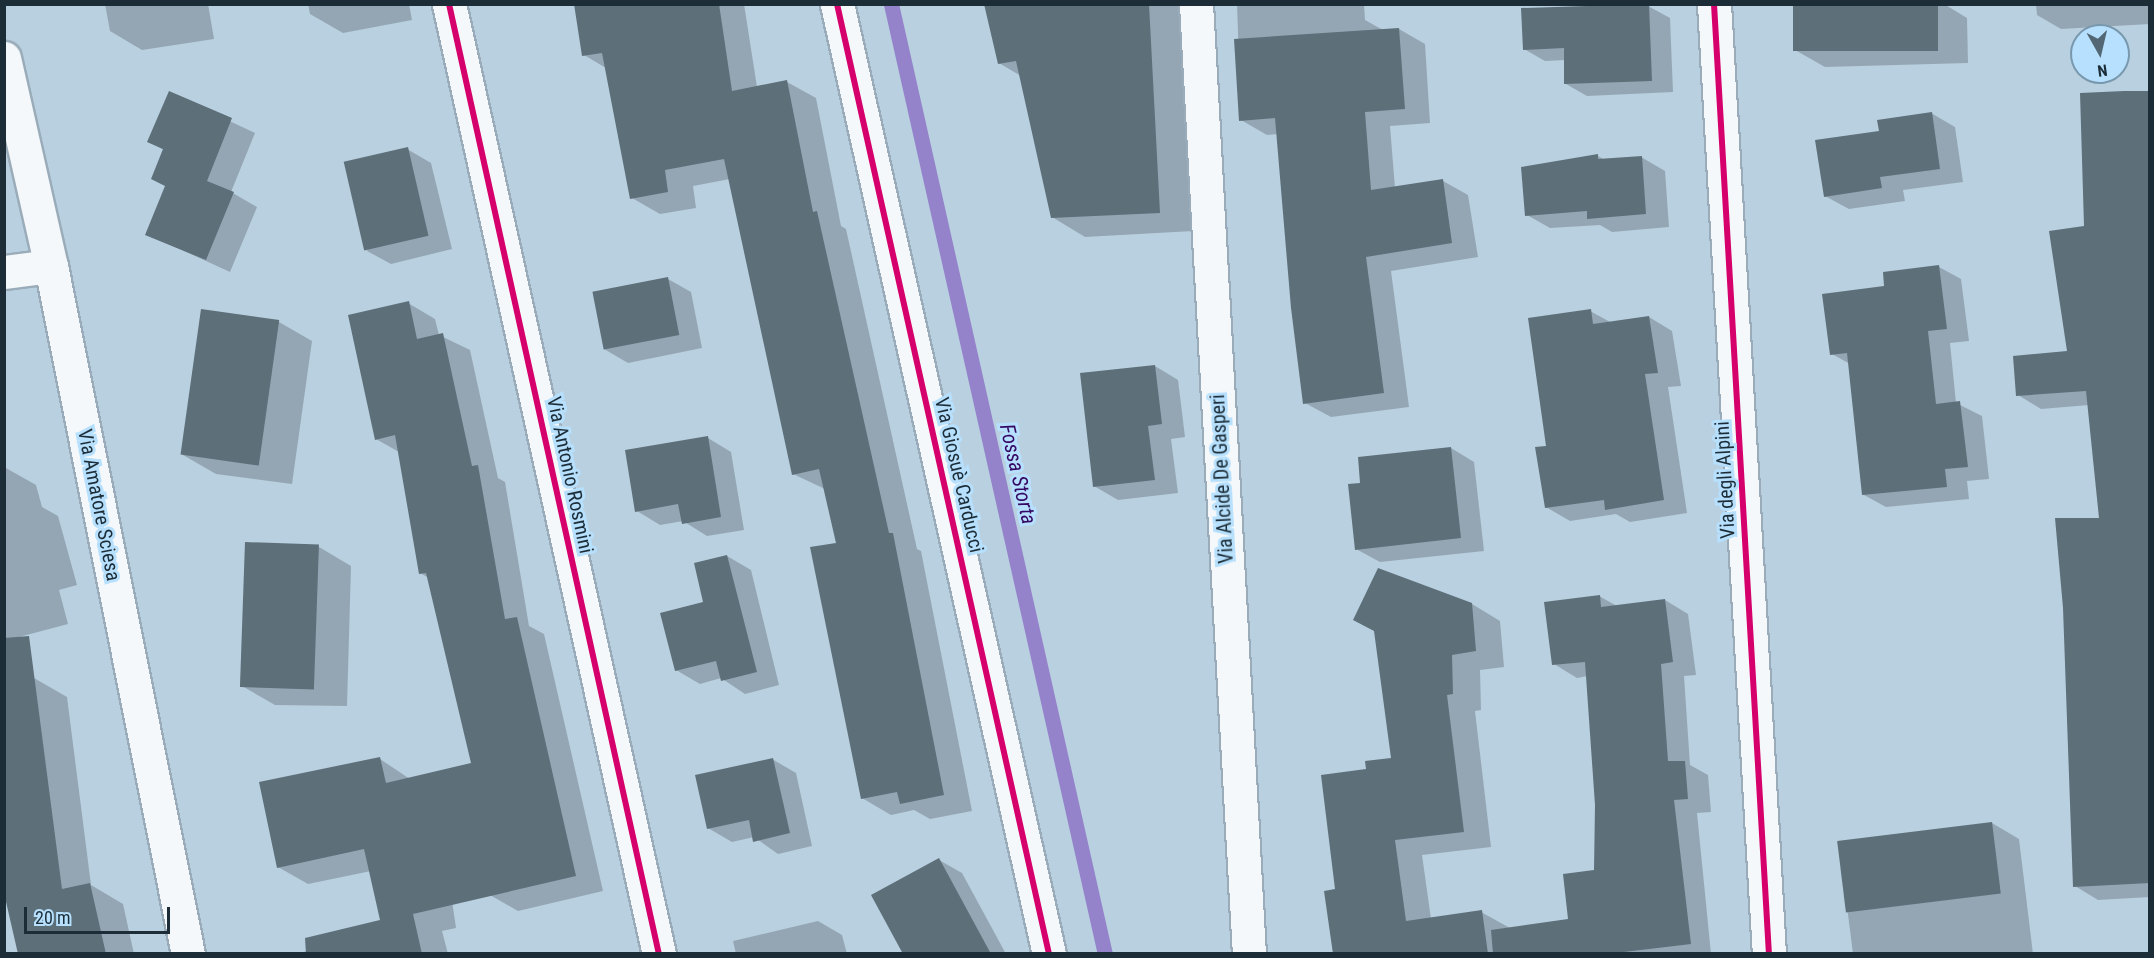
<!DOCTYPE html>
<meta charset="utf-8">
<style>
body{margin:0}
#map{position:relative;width:2154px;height:958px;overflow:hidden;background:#b9d0e0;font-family:"Roboto Condensed",sans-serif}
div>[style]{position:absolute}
.shadow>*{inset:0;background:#0003}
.stream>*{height:15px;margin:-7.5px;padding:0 7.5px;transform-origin:7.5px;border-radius:7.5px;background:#9482ca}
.building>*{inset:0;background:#5d6f79;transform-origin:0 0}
.roads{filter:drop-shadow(2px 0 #9aacb9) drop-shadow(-2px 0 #9aacb9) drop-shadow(0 2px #9aacb9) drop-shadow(0 -2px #9aacb9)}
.minor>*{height:33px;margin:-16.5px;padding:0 16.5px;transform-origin:16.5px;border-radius:16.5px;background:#f4f8fa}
.cycleway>*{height:6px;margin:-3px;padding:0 3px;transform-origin:3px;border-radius:3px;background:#d6006c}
span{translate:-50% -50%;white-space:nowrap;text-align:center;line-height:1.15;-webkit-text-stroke:6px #b6e0fd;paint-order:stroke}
.street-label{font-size:20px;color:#1c2d38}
.water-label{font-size:21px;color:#350863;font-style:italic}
.frame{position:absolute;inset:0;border:6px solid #1c2d38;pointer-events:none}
.north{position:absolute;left:2070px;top:24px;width:60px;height:60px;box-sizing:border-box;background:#b6e0fd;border:2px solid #7898ae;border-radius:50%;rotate:172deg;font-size:16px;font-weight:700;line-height:24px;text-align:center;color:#1c2d38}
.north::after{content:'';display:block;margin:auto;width:21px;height:27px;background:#536673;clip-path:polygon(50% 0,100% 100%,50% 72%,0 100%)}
.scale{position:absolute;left:24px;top:907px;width:146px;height:27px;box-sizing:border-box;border:3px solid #1c2d38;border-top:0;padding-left:8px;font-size:18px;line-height:21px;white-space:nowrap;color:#1c2d38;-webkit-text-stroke:4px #b6e0fd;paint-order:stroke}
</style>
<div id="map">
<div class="shadow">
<i style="clip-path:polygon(105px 4px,208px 4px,214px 39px,142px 50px,110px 31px)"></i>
<i style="clip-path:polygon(308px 4px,409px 4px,412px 20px,343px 33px,310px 14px)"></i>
<i style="clip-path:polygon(576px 4px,744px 4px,757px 87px,787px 82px,816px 98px,841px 226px,846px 229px,917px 549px,921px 551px,972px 811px,930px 819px,914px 810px,891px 815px,862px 798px,838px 544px,825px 489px,793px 474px,730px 179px,693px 186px,696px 208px,660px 214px,632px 198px,606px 68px,584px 55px)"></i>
<i style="clip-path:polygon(986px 4px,1180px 4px,1193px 231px,1085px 237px,1052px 217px,1021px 76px,999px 63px)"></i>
<i style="clip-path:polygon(1237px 4px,1364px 4px,1365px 20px,1383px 30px,1399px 29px,1425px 44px,1430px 123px,1390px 126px,1395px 188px,1443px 181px,1468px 195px,1478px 257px,1391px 271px,1409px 407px,1331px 417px,1305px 403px,1278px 134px,1267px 135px,1241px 120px)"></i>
<i style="clip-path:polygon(1795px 4px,1944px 4px,1967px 18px,1968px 63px,1825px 67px,1795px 50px)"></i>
<i style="clip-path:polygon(2036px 4px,2150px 4px,2150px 24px,2061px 29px,2037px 15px)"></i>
<i style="clip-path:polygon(1648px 6px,1670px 18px,1673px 92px,1587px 96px,1566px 84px,1566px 60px,1545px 61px,1524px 49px)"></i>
<i style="clip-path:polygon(170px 93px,255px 133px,231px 192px,257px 207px,230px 272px,147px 234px,167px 187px,164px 150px,149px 142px)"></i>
<i style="clip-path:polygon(2150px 93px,2150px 897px,2098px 900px,2075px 886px,2101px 519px,2089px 405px,2041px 409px,2018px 395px,2069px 352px,2085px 227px)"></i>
<i style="clip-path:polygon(1931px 113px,1955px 127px,1963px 182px,1903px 190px,1905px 201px,1849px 209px,1825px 196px,1881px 132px)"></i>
<i style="clip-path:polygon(407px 149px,431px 163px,452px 249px,391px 264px,367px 251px)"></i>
<i style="clip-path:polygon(1598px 156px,1605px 160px,1641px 157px,1665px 171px,1669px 227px,1612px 232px,1600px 225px,1550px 228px,1527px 215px)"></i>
<i style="clip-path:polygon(1939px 267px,1961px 279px,1969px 341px,1950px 343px,1956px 403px,1982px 416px,1989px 479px,1967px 481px,1969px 499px,1886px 507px,1864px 495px,1850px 364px,1832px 354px,1886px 287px)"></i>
<i style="clip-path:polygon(668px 279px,691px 292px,702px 348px,628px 363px,604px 349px)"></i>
<i style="clip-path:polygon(408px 303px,435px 319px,439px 335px,470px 350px,498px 478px,505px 482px,529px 626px,544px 634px,603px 891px,518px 911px,490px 895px,473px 764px,429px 578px,420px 573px,399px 452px,376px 439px)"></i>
<i style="clip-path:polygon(203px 311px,279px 322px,312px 341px,292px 484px,216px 474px,183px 455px)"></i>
<i style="clip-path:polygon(1590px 311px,1612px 323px,1649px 317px,1672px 331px,1681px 386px,1668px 387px,1687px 513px,1630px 522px,1616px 514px,1570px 521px,1546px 507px,1548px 447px)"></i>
<i style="clip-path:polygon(1155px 366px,1178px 380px,1185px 437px,1171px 439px,1178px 493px,1118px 500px,1094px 486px)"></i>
<i style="clip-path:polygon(708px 438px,731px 452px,744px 530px,707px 536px,683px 521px,660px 525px,637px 511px)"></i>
<i style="clip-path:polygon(1451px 448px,1474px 462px,1484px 551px,1380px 562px,1356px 549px,1362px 485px)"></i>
<i style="clip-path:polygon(4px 460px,6px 468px,36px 485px,42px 507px,58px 516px,77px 585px,59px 590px,68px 624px,4px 641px)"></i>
<i style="clip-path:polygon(319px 547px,351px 566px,347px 706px,275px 705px,242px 686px)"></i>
<i style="clip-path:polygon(727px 556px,751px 570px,779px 685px,745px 694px,721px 678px,700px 684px,676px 670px)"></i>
<i style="clip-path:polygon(1599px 596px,1617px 606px,1665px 600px,1688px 614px,1696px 675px,1684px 676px,1690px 765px,1708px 775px,1711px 812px,1697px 813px,1711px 954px,1559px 954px,1570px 920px,1595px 872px,1596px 805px,1588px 676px,1577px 678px,1554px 664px)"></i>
<i style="clip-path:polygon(1472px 604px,1500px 621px,1504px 667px,1480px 670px,1481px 710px,1475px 711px,1491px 847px,1422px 855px,1431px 919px,1481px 912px,1510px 928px,1513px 954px,1334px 954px,1337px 891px,1367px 771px,1392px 759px)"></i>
<i style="clip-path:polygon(34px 678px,67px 697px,91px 885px,123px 904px,134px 954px,19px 954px)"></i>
<i style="clip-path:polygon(380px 759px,437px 797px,456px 928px,442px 931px,448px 954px,297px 954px,340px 941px,382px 921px,371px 871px,308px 884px,278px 867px)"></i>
<i style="clip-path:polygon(772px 759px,796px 773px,812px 846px,778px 854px,754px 837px,732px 842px,708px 828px)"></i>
<i style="clip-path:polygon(1992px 823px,2019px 839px,2033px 954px,1853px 954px,1839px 843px)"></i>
<i style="clip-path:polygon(939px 860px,962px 873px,1006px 954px,905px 954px)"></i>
<i style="clip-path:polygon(818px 921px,842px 935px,847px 954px,736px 954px,733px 941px)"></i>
</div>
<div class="stream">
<i style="left:891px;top:4px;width:974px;rotate:77.31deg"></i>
</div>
<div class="building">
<i style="clip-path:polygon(574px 4px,719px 4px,732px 91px,787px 80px,813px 212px,817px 211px,889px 533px,893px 533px,944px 795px,900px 804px,897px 792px,861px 799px,810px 547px,836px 543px,819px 469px,792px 475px,724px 159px,665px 170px,668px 192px,630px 199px,602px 53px,582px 56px)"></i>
<i style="clip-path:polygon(984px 4px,1149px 4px,1160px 213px,1051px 218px,1016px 61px,998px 64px)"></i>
<i style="clip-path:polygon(1649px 4px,1652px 81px,1564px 84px,1564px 48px,1523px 50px,1521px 8px)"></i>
<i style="left:1793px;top:4px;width:145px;height:47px"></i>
<i style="clip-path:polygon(1399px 28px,1405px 109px,1365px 112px,1371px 190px,1443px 179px,1452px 243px,1366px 257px,1384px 393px,1303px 404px,1291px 308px,1275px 118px,1239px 121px,1234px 39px)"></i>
<i style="clip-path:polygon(169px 91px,232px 118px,207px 181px,234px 192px,206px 260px,145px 235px,165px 186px,151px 179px,163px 149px,147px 142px)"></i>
<i style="clip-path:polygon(2124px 91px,2150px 91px,2150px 883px,2073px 887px,2063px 608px,2055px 518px,2099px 518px,2086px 391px,2016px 396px,2013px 356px,2067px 351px,2049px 231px,2084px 226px,2080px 93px)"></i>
<i style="clip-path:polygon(1932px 112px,1940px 169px,1880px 177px,1882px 188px,1824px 197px,1815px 140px,1879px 131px,1877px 120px)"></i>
<i style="left:408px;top:147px;width:91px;height:66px;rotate:77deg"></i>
<i style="clip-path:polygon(1598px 154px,1598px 159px,1642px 156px,1646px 214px,1587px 219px,1587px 211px,1525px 216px,1521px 167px)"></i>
<i style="clip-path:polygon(1939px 265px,1947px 329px,1928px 331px,1936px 404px,1960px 401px,1968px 467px,1945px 469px,1947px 487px,1862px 495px,1847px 353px,1830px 355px,1822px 294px,1884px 286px,1883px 272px)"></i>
<i style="left:668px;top:277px;width:59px;height:77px;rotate:79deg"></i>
<i style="clip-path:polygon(409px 301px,417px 339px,443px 333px,472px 466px,478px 465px,505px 619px,517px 617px,576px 876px,413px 914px,422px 954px,306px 954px,305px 938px,380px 920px,364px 849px,277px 868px,259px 782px,380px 757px,386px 783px,471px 763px,426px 573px,419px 574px,395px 435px,375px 440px,348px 315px)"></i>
<i style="left:201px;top:309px;width:79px;height:147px;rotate:8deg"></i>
<i style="clip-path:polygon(1591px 309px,1593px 324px,1649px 316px,1658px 373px,1645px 374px,1664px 500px,1605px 510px,1604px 500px,1545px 508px,1535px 447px,1546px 446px,1528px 318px)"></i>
<i style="clip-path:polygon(1155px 365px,1162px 424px,1148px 426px,1155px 480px,1093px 487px,1080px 373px)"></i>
<i style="clip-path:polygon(708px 436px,721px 517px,682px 524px,678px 504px,635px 512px,625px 450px)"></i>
<i style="clip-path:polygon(1451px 447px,1461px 538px,1355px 550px,1348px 484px,1360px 483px,1358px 457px)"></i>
<i style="left:245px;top:542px;width:74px;height:145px;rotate:2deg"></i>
<i style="clip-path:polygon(727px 555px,757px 672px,721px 681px,716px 661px,675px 671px,660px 613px,703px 602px,694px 563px)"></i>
<i style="clip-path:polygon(1378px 568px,1472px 603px,1476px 651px,1452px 655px,1453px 694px,1447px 695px,1464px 832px,1395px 840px,1406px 921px,1482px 910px,1488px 954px,1333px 954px,1324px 891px,1335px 889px,1321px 775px,1366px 769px,1365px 761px,1391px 758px,1374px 631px,1353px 620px)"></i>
<i style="clip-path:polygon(1600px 595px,1601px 607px,1665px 599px,1673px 662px,1661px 664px,1668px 761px,1685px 761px,1688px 799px,1674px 800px,1691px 944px,1607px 954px,1493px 954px,1491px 930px,1568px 919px,1563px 874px,1594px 870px,1595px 805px,1585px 662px,1552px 665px,1544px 602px)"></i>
<i style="clip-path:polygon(29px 636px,62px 889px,90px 883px,106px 954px,18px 954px,4px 893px,4px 638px)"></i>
<i style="clip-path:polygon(773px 758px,790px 833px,753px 842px,749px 820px,707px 829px,695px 775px)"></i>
<i style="left:1992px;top:822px;width:72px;height:156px;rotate:83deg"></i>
<i style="clip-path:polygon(939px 858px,991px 954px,903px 954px,871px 895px)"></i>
</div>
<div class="roads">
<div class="minor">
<i style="left:449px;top:4px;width:973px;rotate:77.54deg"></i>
<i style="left:837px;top:4px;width:973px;rotate:77.42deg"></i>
<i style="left:1196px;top:4px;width:951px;rotate:86.81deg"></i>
<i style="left:1714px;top:4px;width:952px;rotate:86.69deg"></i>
<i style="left:4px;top:58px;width:213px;rotate:77.3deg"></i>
<i style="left:51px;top:266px;width:702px;rotate:78.74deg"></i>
<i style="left:4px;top:272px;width:47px;rotate:-7.3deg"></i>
</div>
</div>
<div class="cycleway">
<i style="left:449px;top:4px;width:973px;rotate:77.54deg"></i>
<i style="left:837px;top:4px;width:973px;rotate:77.42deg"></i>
<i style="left:1714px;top:4px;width:952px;rotate:86.69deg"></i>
</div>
<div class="street-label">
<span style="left:570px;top:475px;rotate:78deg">Via Antonio Rosmini</span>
<span style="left:959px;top:475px;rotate:77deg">Via Giosuè Carducci</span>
<span style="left:1222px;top:479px;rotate:-93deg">Via Alcide De Gasperi</span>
<span style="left:1725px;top:480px;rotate:-93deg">Via degli Alpini</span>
<span style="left:99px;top:505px;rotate:79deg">Via Amatore Sciesa</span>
</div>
<div class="water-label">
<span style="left:1018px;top:474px;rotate:77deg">Fossa Storta</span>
</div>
<div class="frame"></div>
<div class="north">N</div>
<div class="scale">20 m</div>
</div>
